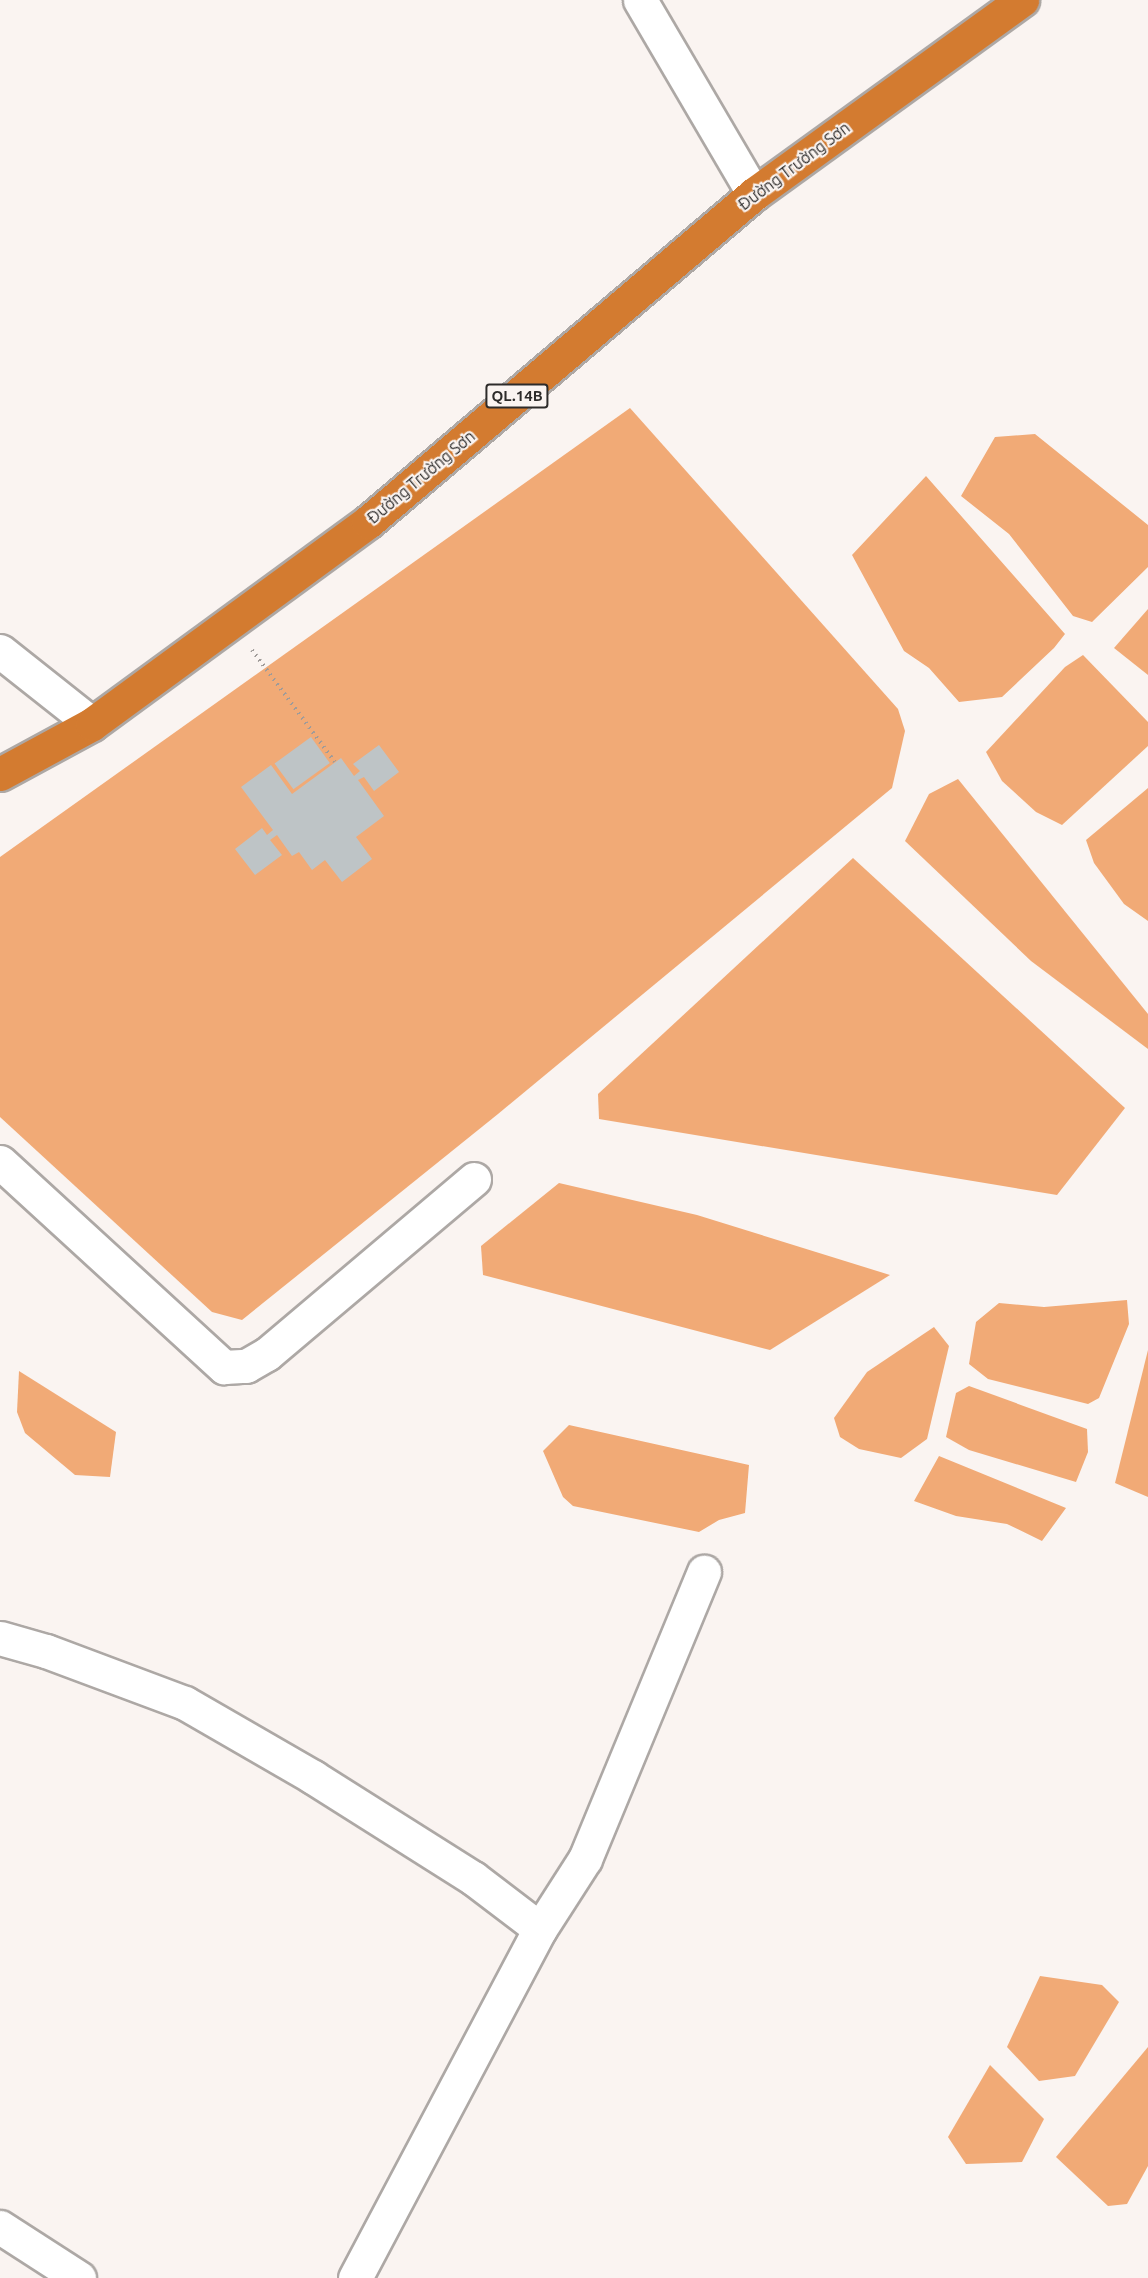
<!DOCTYPE html>
<meta charset="utf-8">
<style>
body{margin:0}
#map{position:relative;width:1148px;height:2278px;overflow:hidden;background:#faf4f1;font-family:Ubuntu,sans-serif}
div>[style]{position:absolute}
.water>*{inset:0;background:#f1aa76}
.building>*{inset:0;background:#bec4c6;transform-origin:0 0}
.path>*{height:4px;margin-top:-2px;transform-origin:0;background:repeating-linear-gradient(90deg,#9f9b99 0 1.5px,transparent 0 6px)}
.roads{filter:drop-shadow(2px 0 #ada8a5) drop-shadow(-2px 0 #ada8a5) drop-shadow(0 2px #ada8a5) drop-shadow(0 -2px #ada8a5)}
.minor>*{height:33px;margin:-16.5px;padding:0 16.5px;transform-origin:16.5px;border-radius:16.5px;background:#fff}
.highway>*{height:33px;margin:-16.5px;padding:0 16.5px;transform-origin:16.5px;border-radius:16.5px;background:#d37b30}
span{translate:-50% -50%;white-space:nowrap;text-align:center;line-height:1.15;-webkit-text-stroke:4.5px #faf4f1;paint-order:stroke}
.shield-label span{padding:2px 4px;background:#faf4f1;border:2px solid;border-radius:4px;-webkit-text-stroke-width:0}
.shield-label{font-size:15px;color:#2d2b2a;font-weight:700}
.street-label{font-size:16px;color:#2d2b2a}
</style>
<div id="map">
<div class="water">
<i style="clip-path:polygon(630px 408px,898px 709px,905px 731px,892px 788px,498px 1114px,242px 1320px,212px 1312px,0 1117px,0 857px)"></i>
<i style="clip-path:polygon(1035px 434px,1148px 525px,1148px 567px,1092px 622px,1073px 616px,1009px 534px,961px 496px,995px 437px)"></i>
<i style="clip-path:polygon(926px 476px,1065px 634px,1054px 648px,1002px 697px,959px 702px,929px 668px,904px 651px,852px 555px)"></i>
<i style="clip-path:polygon(1148px 609px,1148px 675px,1114px 648px)"></i>
<i style="clip-path:polygon(1083px 655px,1148px 722px,1148px 746px,1062px 825px,1036px 812px,1002px 781px,986px 752px,1065px 667px)"></i>
<i style="clip-path:polygon(958px 779px,1148px 1014px,1148px 1049px,1031px 961px,905px 841px,929px 794px)"></i>
<i style="clip-path:polygon(1148px 788px,1148px 921px,1124px 904px,1094px 863px,1086px 840px)"></i>
<i style="clip-path:polygon(853px 858px,1125px 1108px,1057px 1195px,599px 1119px,598px 1094px)"></i>
<i style="clip-path:polygon(559px 1183px,697px 1215px,890px 1275px,770px 1350px,483px 1275px,481px 1246px)"></i>
<i style="clip-path:polygon(1127px 1300px,1129px 1324px,1099px 1398px,1088px 1404px,988px 1379px,969px 1364px,976px 1322px,999px 1303px,1044px 1307px)"></i>
<i style="clip-path:polygon(934px 1327px,949px 1346px,927px 1439px,901px 1458px,859px 1449px,840px 1437px,834px 1418px,867px 1372px)"></i>
<i style="clip-path:polygon(1148px 1350px,1148px 1497px,1115px 1483px)"></i>
<i style="clip-path:polygon(19px 1371px,116px 1432px,110px 1477px,75px 1475px,25px 1433px,17px 1412px)"></i>
<i style="clip-path:polygon(969px 1386px,1087px 1429px,1088px 1452px,1076px 1482px,969px 1450px,946px 1437px,956px 1393px)"></i>
<i style="clip-path:polygon(569px 1425px,749px 1465px,745px 1513px,719px 1520px,699px 1532px,573px 1506px,563px 1497px,543px 1451px)"></i>
<i style="clip-path:polygon(939px 1456px,1066px 1508px,1042px 1541px,1007px 1524px,956px 1516px,914px 1501px)"></i>
<i style="clip-path:polygon(1040px 1976px,1102px 1985px,1119px 2002px,1075px 2076px,1039px 2081px,1007px 2047px)"></i>
<i style="clip-path:polygon(1148px 2047px,1148px 2166px,1127px 2204px,1108px 2206px,1056px 2157px)"></i>
<i style="clip-path:polygon(990px 2065px,1044px 2119px,1022px 2162px,966px 2164px,948px 2137px)"></i>
</div>
<div class="building">
<i style="left:311px;top:737px;width:32px;height:45px;rotate:54deg"></i>
<i style="clip-path:polygon(379px 745px,399px 772px,374px 791px,364px 777px,358px 780px,384px 816px,356px 837px,372px 859px,342px 882px,325px 860px,312px 870px,299px 852px,292px 856px,277px 835px,270px 840px,282px 855px,255px 875px,235px 849px,262px 828px,267px 835px,273px 830px,241px 787px,271px 765px,292px 794px,341px 758px,354px 776px,360px 771px,353px 764px)"></i>
</div>
<div class="path">
<i style="left:252px;top:650px;width:139px;rotate:53.5deg"></i>
</div>
<div class="roads">
<div class="minor">
<i style="left:640px;top:0;width:225px;rotate:59.6deg"></i>
<i style="left:0;top:651px;width:117px;rotate:38.4deg"></i>
<i style="left:0;top:1162px;width:304px;rotate:42.5deg"></i>
<i style="left:224px;top:1367px;width:22px;rotate:-3deg"></i>
<i style="left:246px;top:1366px;width:24px;rotate:-30deg"></i>
<i style="left:267px;top:1354px;width:271px;rotate:-40.2deg"></i>
<i style="left:0;top:1638px;width:48px;rotate:15.8deg"></i>
<i style="left:46px;top:1651px;width:148px;rotate:20.5deg"></i>
<i style="left:185px;top:1703px;width:148px;rotate:30deg"></i>
<i style="left:313px;top:1777px;width:189px;rotate:32.3deg"></i>
<i style="left:473px;top:1878px;width:84px;rotate:37.3deg"></i>
<i style="left:0;top:2227px;width:94px;rotate:32.8deg"></i>
<i style="left:355px;top:2278px;width:395px;rotate:-62.1deg"></i>
<i style="left:540px;top:1929px;width:83px;rotate:-57.3deg"></i>
<i style="left:585px;top:1859px;width:311px;rotate:-67.5deg"></i>
</div>
<div class="highway">
<i style="left:0;top:774px;width:105px;rotate:-28.5deg"></i>
<i style="left:92px;top:724px;width:342px;rotate:-36.2deg"></i>
<i style="left:368px;top:522px;width:507px;rotate:-40.36deg"></i>
<i style="left:754px;top:194px;width:331px;rotate:-35.9deg"></i>
</div>
</div>
<div class="shield-label">
<span style="left:517px;top:396px">QL.14B</span>
</div>
<div class="street-label">
<span style="left:794px;top:166px;rotate:-37deg">Đường Trường Sơn</span>
<span style="left:421px;top:477px;rotate:-40deg">Đường Trường Sơn</span>
</div>
</div>
